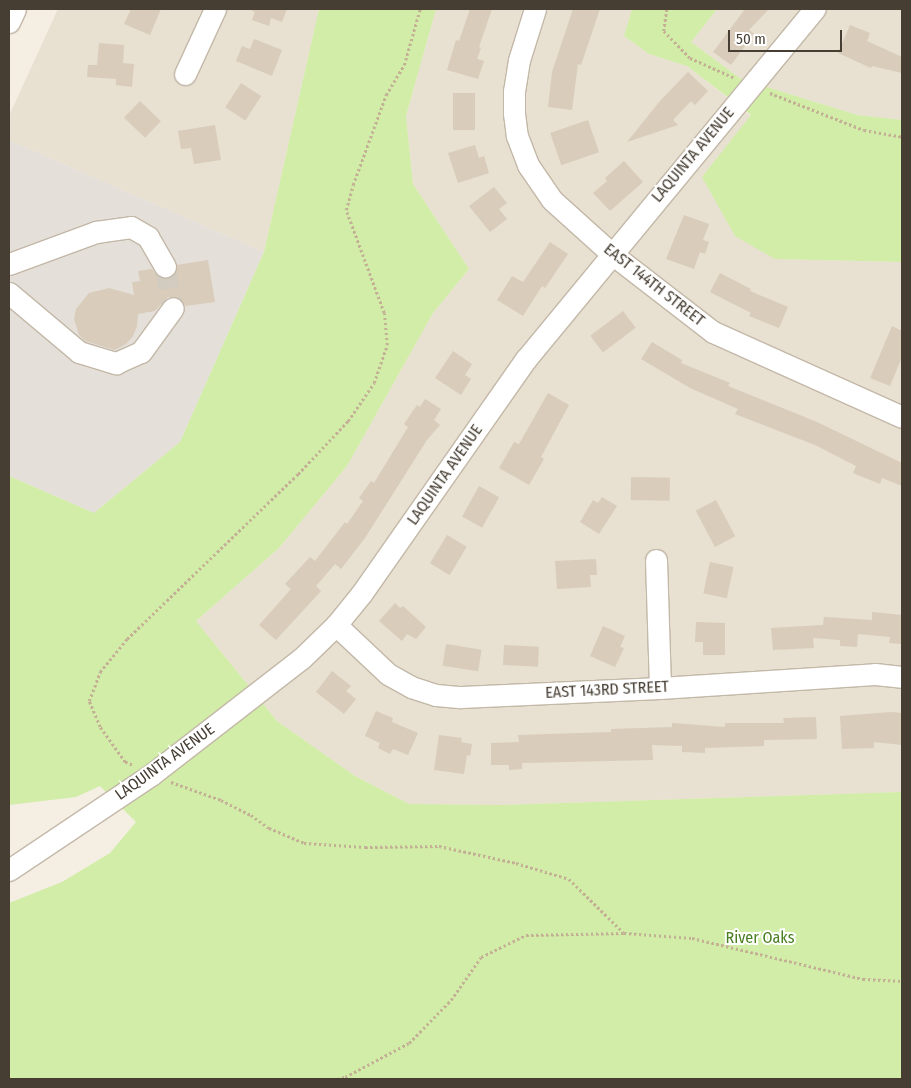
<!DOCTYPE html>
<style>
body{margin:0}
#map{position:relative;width:911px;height:1088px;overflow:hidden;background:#f4eee3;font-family:"Fira Sans Condensed",sans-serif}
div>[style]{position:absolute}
.residential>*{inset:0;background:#e8e0d1}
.industrial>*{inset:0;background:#e5dfd9}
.green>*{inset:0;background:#d1eda7}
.building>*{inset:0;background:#d9ccba;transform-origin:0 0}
.minor-tunnel>*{height:21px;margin-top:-10.5px;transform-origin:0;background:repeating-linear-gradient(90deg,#d1cbc0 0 21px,transparent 0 32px)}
.path>*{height:2.5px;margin-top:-1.25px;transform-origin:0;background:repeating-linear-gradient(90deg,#c3b095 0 2.5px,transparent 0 5px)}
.roads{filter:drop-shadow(1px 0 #c3b8a8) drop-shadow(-1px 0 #c3b8a8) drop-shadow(0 1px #c3b8a8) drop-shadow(0 -1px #c3b8a8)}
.minor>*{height:21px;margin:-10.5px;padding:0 10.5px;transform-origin:10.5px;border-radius:10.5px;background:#fff}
span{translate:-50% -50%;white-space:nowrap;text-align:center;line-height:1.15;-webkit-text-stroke:4px #fff;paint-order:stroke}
.street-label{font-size:16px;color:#463e33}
.park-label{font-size:16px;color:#487e20}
.frame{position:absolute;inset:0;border:10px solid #463e33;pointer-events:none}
.scale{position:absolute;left:728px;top:30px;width:114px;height:22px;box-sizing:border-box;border:2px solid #463e33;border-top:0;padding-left:6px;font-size:15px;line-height:18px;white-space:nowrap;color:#463e33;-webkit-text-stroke:4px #fff;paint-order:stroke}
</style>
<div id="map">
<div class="residential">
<i style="clip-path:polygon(58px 9px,319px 9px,264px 252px,9px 140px,9px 116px)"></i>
<i style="clip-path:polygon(436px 9px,632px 9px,624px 36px,649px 54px,687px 66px,751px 116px,702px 177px,775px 259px,902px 262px,902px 792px,502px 805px,409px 804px,355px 776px,277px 721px,196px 621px,279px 548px,347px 466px,433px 313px,469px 269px,413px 184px,406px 116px)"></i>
<i style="clip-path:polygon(717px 9px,902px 9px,902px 120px,857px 115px,741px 79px,691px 42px)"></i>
</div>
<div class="industrial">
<i style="clip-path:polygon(9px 140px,264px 252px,180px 442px,94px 513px,9px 476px)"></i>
</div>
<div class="green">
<i style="clip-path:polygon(319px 9px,436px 9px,406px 116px,413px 184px,469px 269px,433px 313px,347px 466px,279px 548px,196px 621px,277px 721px,355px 776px,409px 804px,502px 805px,902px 792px,902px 1079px,9px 1079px,9px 903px,62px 882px,110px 853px,136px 822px,100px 786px,76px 797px,9px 805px,9px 476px,94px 513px,180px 442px,264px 252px)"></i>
<i style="clip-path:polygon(632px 9px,717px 9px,691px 42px,741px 79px,857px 115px,902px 120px,902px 262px,775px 259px,735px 236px,702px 177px,751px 115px,687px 66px,649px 54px,624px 36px)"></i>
</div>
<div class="building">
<i style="clip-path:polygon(131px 9px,161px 9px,150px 35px,124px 24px)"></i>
<i style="clip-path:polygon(249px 9px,287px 9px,282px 22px,271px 18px,269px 26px,252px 20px,255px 12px)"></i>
<i style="clip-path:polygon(470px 9px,492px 9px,479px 47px,481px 48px,477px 59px,484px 61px,478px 79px,447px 70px,456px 40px,459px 41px)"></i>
<i style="clip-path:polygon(573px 9px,600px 9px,581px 65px,578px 64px,572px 110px,548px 107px,552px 72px)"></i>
<i style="clip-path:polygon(745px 9px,769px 9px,749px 30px,754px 34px,731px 65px,713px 52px)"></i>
<i style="clip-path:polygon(850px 25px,870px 33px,867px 41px,902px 57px,902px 73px,872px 66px,871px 68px,838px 53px)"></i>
<i style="clip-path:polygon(254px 39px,282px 50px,272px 76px,236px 61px,242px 46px,250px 49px)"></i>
<i style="clip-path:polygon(99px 43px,124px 45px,123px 63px,134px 64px,132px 87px,116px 85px,116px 79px,87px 77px,88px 65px,97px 65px)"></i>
<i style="clip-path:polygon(688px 72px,708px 91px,695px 105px,691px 101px,673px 120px,678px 125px,627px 142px,660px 101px)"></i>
<i style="left:241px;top:83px;width:24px;height:29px;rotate:33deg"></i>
<i style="left:453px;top:93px;width:22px;height:37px"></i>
<i style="left:140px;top:101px;width:29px;height:23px;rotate:44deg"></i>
<i style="left:588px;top:120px;width:34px;height:40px;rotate:71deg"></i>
<i style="clip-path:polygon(215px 125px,221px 160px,194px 164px,191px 148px,181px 149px,178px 131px)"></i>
<i style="clip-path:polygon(475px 145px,479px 158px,484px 156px,489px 173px,458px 183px,448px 153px)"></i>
<i style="clip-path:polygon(624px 161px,643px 182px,610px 211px,593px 193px,607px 181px,605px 178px)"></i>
<i style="clip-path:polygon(494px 187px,507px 203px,499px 209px,507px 219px,490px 232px,469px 206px)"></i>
<i style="clip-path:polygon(684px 215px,709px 224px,703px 240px,709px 242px,705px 254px,700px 252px,694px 269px,666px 259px)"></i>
<i style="clip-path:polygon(550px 242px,568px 254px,545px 288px,542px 286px,523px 316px,497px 300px,512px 276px,523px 282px)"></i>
<i style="clip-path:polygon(208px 260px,215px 302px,185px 306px,180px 298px,168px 297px,155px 311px,138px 314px,137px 326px,133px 336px,126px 344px,115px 350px,85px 341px,79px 335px,74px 319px,76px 309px,89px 293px,109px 288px,134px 295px,132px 282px,140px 281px,138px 271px,152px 269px,158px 277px,165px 279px,175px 274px,177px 265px)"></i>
<i style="clip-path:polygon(720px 273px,751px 289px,750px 291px,788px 307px,779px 328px,749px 316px,751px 313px,710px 292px)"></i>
<i style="left:623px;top:311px;width:21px;height:41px;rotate:53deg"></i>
<i style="clip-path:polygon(892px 326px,902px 331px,902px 357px,890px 386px,870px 378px)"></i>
<i style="clip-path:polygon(652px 342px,682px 360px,681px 363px,730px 383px,728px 386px,817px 422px,902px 463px,902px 486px,882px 478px,880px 484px,853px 473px,856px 466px,815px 445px,735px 414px,738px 409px,690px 388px,641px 359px)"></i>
<i style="clip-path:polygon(453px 351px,472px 364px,465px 375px,471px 379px,461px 395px,435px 378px)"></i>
<i style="clip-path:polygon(548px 393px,569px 405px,541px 457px,544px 459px,529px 485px,499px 468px,514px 442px,519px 444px)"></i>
<i style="clip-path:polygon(425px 399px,441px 409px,434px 420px,440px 425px,427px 440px,365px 538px,341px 569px,335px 564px,316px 586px,321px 591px,276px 640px,259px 625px,291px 589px,285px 584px,310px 557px,315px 561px,345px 522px,347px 524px,363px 501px,359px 498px,371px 481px,374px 483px,408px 427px,404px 424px,417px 405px,420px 407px)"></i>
<i style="left:631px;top:477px;width:39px;height:23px;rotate:1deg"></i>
<i style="left:479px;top:486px;width:23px;height:35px;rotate:29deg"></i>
<i style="clip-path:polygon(602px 497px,617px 506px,599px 534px,580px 522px,593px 500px,598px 503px)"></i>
<i style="left:716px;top:500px;width:41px;height:23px;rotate:62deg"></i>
<i style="left:447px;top:535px;width:23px;height:33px;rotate:31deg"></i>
<i style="clip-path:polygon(596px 559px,597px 575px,590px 575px,591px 587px,557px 589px,555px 561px)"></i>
<i style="left:710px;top:562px;width:24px;height:32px;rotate:12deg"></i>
<i style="clip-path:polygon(395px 603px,400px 608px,403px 606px,426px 627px,416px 639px,407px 634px,402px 641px,379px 621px)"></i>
<i style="clip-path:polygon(872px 612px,902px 615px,902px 644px,889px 643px,890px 637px,858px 634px,857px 647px,840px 646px,840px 640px,813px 638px,814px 648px,773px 650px,771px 628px,823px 625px,824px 617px,872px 620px)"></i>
<i style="clip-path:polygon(696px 622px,725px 623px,725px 655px,703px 655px,703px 642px,695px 642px)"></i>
<i style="clip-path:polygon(603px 626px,625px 636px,620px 647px,624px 648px,615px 667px,590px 656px)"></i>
<i style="left:446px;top:644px;width:36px;height:22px;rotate:9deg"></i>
<i style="left:504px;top:645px;width:35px;height:20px;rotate:3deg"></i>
<i style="clip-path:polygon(332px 671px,351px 686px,346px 691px,356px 699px,344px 714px,316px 692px)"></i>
<i style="clip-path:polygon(376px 711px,393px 718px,392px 722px,418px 733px,408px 755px,393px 749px,390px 754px,378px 748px,380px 743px,365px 736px)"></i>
<i style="clip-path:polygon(891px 712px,902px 713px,902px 745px,874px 742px,874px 748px,842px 749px,840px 716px)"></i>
<i style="clip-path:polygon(816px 717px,817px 739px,764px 740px,764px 746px,705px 748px,705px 753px,682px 752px,682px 746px,652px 745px,653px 760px,522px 763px,522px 769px,509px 770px,509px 765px,491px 765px,491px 743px,519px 742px,518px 735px,611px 732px,611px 729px,672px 727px,672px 723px,725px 727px,725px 723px,784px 723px,783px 718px)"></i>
<i style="clip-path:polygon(439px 735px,462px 738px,461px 742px,472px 744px,470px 756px,467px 755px,464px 774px,434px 770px)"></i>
</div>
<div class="minor-tunnel">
<i style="left:165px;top:267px;width:42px;rotate:79deg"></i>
</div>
<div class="path">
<i style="left:667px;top:9px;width:22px;rotate:98deg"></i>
<i style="left:664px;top:31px;width:37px;rotate:46deg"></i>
<i style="left:690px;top:58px;width:49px;rotate:24deg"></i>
<i style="left:770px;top:93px;width:101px;rotate:21.5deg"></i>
<i style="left:864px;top:130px;width:39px;rotate:10deg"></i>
<i style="left:132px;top:765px;width:8px;rotate:-157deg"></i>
<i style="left:125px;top:762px;width:43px;rotate:-125.5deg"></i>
<i style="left:100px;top:727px;width:28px;rotate:-113deg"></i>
<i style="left:89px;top:701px;width:31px;rotate:-69deg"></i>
<i style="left:100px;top:672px;width:43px;rotate:-50.7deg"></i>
<i style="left:127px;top:639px;width:238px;rotate:-44deg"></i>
<i style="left:298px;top:474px;width:73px;rotate:-46.7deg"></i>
<i style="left:348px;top:421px;width:46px;rotate:-55.6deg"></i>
<i style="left:374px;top:383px;width:40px;rotate:-71.1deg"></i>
<i style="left:387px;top:345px;width:32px;rotate:-95deg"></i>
<i style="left:384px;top:313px;width:110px;rotate:-110.3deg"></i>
<i style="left:346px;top:210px;width:26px;rotate:-74deg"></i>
<i style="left:353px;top:185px;width:96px;rotate:-69.9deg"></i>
<i style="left:386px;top:95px;width:35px;rotate:-59deg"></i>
<i style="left:404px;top:65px;width:58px;rotate:-74.1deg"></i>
<i style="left:171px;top:782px;width:53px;rotate:19.8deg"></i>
<i style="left:221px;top:800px;width:34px;rotate:27deg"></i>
<i style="left:251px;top:815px;width:22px;rotate:36deg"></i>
<i style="left:269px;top:828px;width:38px;rotate:23deg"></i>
<i style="left:304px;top:843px;width:61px;rotate:3.8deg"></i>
<i style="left:365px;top:847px;width:74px;rotate:-0.8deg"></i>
<i style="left:439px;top:846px;width:79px;rotate:12.4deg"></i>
<i style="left:516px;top:863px;width:55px;rotate:16.8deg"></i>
<i style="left:569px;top:879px;width:77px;rotate:44.5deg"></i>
<i style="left:337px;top:1079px;width:8px;rotate:-14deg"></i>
<i style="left:345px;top:1077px;width:72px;rotate:-28deg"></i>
<i style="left:409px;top:1043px;width:60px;rotate:-45.7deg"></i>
<i style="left:451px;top:1000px;width:52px;rotate:-55.1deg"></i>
<i style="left:481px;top:957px;width:50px;rotate:-26.1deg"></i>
<i style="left:526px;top:935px;width:98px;rotate:-1.2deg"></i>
<i style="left:624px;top:933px;width:68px;rotate:4.2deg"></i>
<i style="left:692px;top:938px;width:176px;rotate:13.5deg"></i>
<i style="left:863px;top:979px;width:39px;rotate:3deg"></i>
</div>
<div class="roads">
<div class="minor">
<i style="left:535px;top:9px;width:53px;rotate:107.4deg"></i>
<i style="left:519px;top:60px;width:30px;rotate:99deg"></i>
<i style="left:514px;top:90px;width:23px;rotate:90deg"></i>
<i style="left:514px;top:113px;width:23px;rotate:83deg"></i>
<i style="left:517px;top:136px;width:31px;rotate:69deg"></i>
<i style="left:528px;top:165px;width:42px;rotate:55.6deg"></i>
<i style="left:552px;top:200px;width:81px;rotate:42deg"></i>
<i style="left:612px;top:254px;width:128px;rotate:37.7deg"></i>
<i style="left:713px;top:332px;width:207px;rotate:24.2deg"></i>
<i style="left:9px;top:22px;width:14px;rotate:-65deg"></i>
<i style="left:185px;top:74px;width:72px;rotate:-65.2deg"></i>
<i style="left:9px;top:264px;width:93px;rotate:-20.2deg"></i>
<i style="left:96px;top:232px;width:35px;rotate:-8deg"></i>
<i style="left:131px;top:227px;width:20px;rotate:30deg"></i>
<i style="left:148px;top:237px;width:34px;rotate:60deg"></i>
<i style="left:9px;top:293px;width:92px;rotate:40.1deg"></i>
<i style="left:79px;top:352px;width:39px;rotate:17deg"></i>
<i style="left:116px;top:363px;width:27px;rotate:-24deg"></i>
<i style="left:141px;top:352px;width:54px;rotate:-54deg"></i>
<i style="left:656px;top:560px;width:128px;rotate:88.2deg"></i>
<i style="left:336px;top:625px;width:71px;rotate:43.3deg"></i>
<i style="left:388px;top:674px;width:26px;rotate:29deg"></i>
<i style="left:411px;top:687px;width:26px;rotate:18deg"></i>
<i style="left:436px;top:695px;width:25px;rotate:5deg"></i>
<i style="left:461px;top:697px;width:199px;rotate:-2.6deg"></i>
<i style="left:660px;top:688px;width:215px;rotate:-3.7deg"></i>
<i style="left:875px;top:674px;width:27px;rotate:6deg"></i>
<i style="left:9px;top:870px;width:171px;rotate:-33.8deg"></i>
<i style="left:151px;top:775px;width:191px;rotate:-37.8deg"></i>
<i style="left:302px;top:658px;width:47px;rotate:-44.1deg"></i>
<i style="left:336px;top:625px;width:41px;rotate:-50.9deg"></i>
<i style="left:362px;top:593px;width:286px;rotate:-55deg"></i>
<i style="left:526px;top:359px;width:454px;rotate:-50.5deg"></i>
</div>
</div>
<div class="street-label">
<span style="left:693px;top:155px;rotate:-50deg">LAQUINTA AVENUE</span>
<span style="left:654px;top:285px;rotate:38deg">EAST 144TH STREET</span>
<span style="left:445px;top:475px;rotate:-55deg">LAQUINTA AVENUE</span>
<span style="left:607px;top:690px;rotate:-3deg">EAST 143RD STREET</span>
<span style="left:165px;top:762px;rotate:-36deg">LAQUINTA AVENUE</span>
</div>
<div class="park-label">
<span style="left:760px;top:938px">River Oaks</span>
</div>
<div class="frame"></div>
<div class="scale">50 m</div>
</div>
